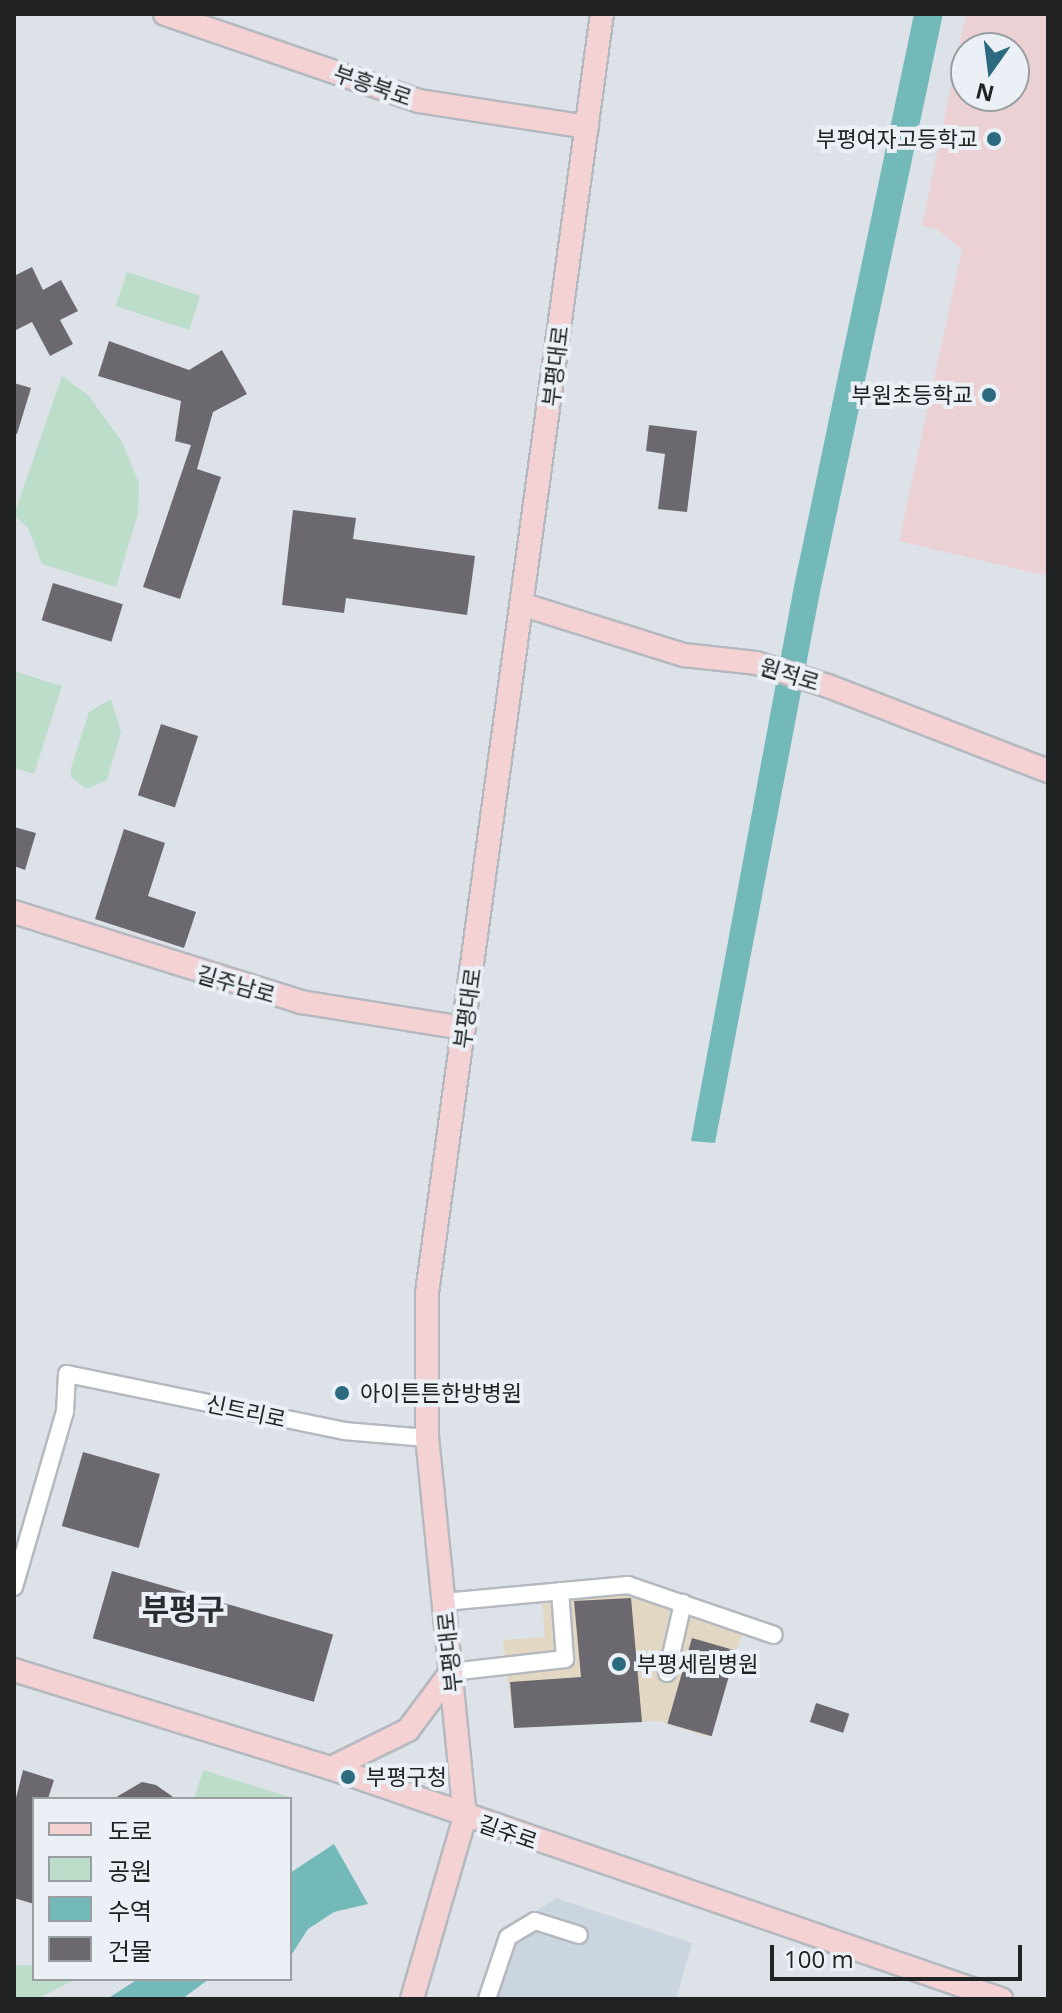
<!DOCTYPE html>
<meta charset="utf-8">
<style>
body{margin:0}
#map{position:relative;width:1062px;height:2013px;overflow:hidden;background:#dde2e8;font-family:"Open Sans","Noto Sans KR",sans-serif}
div>[style]{position:absolute}
.built>*{inset:0;background:#cbd5e0}
.education>*{inset:0;background:#ebd0d4}
.medical>*{inset:0;background:#e1d7c2}
.green>*{inset:0;background:#bbddc9;transform-origin:0 0}
.water>*{inset:0;background:#74b9b9}
.building>*{inset:0;background:#6b696f;transform-origin:0 0}
.roads{filter:drop-shadow(2px 0 #b4b9bf) drop-shadow(-2px 0 #b4b9bf) drop-shadow(0 2px #b4b9bf) drop-shadow(0 -2px #b4b9bf)}
.street>*{height:16px;margin:-8px;padding:0 8px;transform-origin:8px;border-radius:8px;background:#fff}
.secondary>*{height:22px;margin:-11px;padding:0 11px;transform-origin:11px;border-radius:11px;background:#f4d1d2}
.dots>*{width:22px;height:22px;translate:-50% -50%;box-sizing:border-box;border:4px solid #eaf0f5;border-radius:50%}
span{translate:-50% -50%;white-space:nowrap;text-align:center;line-height:1.15;-webkit-text-stroke:8px #eaf0f5;paint-order:stroke}
.street-label{font-size:22px;color:#202224}
.poi-label{font-size:22px;color:#202224}
.right{translate:-100% -50%;text-align:right}
.left{translate:0 -50%;text-align:left}
.district-label{font-size:30px;color:#282c30;font-weight:700}
.frame{position:absolute;inset:0;border:16px solid #202224;pointer-events:none}
.legend{position:absolute;left:32px;top:1797px;width:260px;height:184px;box-sizing:border-box;background:#eaf0f5;border:2px solid #999ea1;margin:0;padding:10px 14px;list-style:none;font-size:24px;color:#202224}
.legend li{display:flex;align-items:center;gap:16px;height:40px}
.legend b{width:40px;border:2px solid #999ea1}
.north{position:absolute;left:950px;top:32px;width:80px;height:80px;box-sizing:border-box;background:#eaf0f5;border:2px solid #999ea1;border-radius:50%;rotate:194deg;font-size:22px;font-weight:700;line-height:32px;text-align:center;color:#202224}
.north::after{content:'';display:block;margin:auto;width:28px;height:36px;background:#2c6a80;clip-path:polygon(50% 0,100% 100%,50% 72%,0 100%)}
.scale{position:absolute;left:770px;top:1945px;width:252px;height:36px;box-sizing:border-box;border:4px solid #202224;border-top:0;padding-left:10px;font-size:24px;line-height:28px;white-space:nowrap;color:#202224;-webkit-text-stroke:6px #eaf0f5;paint-order:stroke}
</style>
<div id="map">
<div class="built">
<i style="clip-path:polygon(556px 1898px,692px 1943px,676px 1999px,478px 1999px,497px 1937px)"></i>
</div>
<div class="education">
<i style="clip-path:polygon(evenodd,966px 14px,1048px 14px,1048px 576px,899px 541px,962px 250px,937px 229px,922px 226px,966px 14px,966px 48px,1014px 48px,1014px 96px,966px 96px,966px 48px)"></i>
</div>
<div class="medical">
<i style="clip-path:polygon(637px 1589px,745px 1625px,708px 1737px,659px 1721px,514px 1728px,503px 1640px,545px 1637px,542px 1600px)"></i>
</div>
<div class="green">
<i style="left:127px;top:272px;width:77px;height:36px;rotate:18deg"></i>
<i style="clip-path:polygon(62px 376px,89px 396px,122px 442px,139px 483px,138px 513px,116px 587px,42px 564px,28px 528px,14px 515px)"></i>
<i style="clip-path:polygon(14px 671px,62px 686px,34px 774px,14px 768px)"></i>
<i style="clip-path:polygon(111px 699px,121px 732px,107px 780px,86px 789px,71px 777px,71px 768px,89px 712px)"></i>
<i style="clip-path:polygon(203px 1770px,292px 1798px,290px 1805px,290px 1799px,194px 1799px)"></i>
<i style="clip-path:polygon(14px 1965px,34px 1965px,34px 1979px,76px 1979px,37px 1999px,14px 1999px)"></i>
</div>
<div class="water">
<i style="clip-path:polygon(914px 14px,943px 14px,820px 592px,715px 1143px,691px 1141px,794px 586px)"></i>
<i style="clip-path:polygon(334px 1844px,368px 1904px,334px 1912px,308px 1929px,290px 1957px,290px 1873px)"></i>
<i style="clip-path:polygon(138px 1979px,209px 1979px,182px 1999px,107px 1999px)"></i>
</div>
<div class="building">
<i style="clip-path:polygon(32px 267px,43px 290px,61px 280px,78px 311px,60px 320px,73px 344px,50px 356px,32px 322px,14px 331px,14px 276px)"></i>
<i style="clip-path:polygon(109px 341px,189px 370px,222px 350px,247px 394px,213px 412px,197px 469px,221px 477px,180px 599px,143px 587px,191px 445px,175px 441px,181px 401px,98px 376px)"></i>
<i style="clip-path:polygon(14px 383px,31px 388px,17px 434px,14px 433px)"></i>
<i style="clip-path:polygon(649px 425px,697px 431px,687px 512px,658px 509px,665px 454px,646px 451px)"></i>
<i style="clip-path:polygon(293px 510px,356px 518px,353px 539px,475px 556px,467px 615px,346px 598px,344px 613px,282px 605px)"></i>
<i style="left:53px;top:583px;width:73px;height:39px;rotate:17deg"></i>
<i style="left:161px;top:724px;width:39px;height:75px;rotate:18deg"></i>
<i style="clip-path:polygon(14px 827px,36px 833px,25px 870px,14px 866px)"></i>
<i style="clip-path:polygon(124px 829px,165px 843px,148px 896px,196px 912px,184px 948px,95px 919px)"></i>
<i style="left:83px;top:1452px;width:80px;height:77px;rotate:16deg"></i>
<i style="left:112px;top:1571px;width:230px;height:70px;rotate:16deg"></i>
<i style="clip-path:polygon(631px 1598px,642px 1722px,514px 1728px,510px 1682px,581px 1677px,574px 1601px)"></i>
<i style="left:692px;top:1638px;width:46px;height:89px;rotate:16deg"></i>
<i style="left:816px;top:1703px;width:35px;height:20px;rotate:18deg"></i>
<i style="clip-path:polygon(23px 1770px,54px 1780px,48px 1799px,34px 1799px,34px 1904px,14px 1898px,14px 1806px)"></i>
<i style="clip-path:polygon(142px 1782px,156px 1785px,176px 1799px,113px 1799px)"></i>
</div>
<div class="roads">
<div class="street">
<i style="left:14px;top:1587px;width:182px;rotate:-73.8deg"></i>
<i style="left:65px;top:1412px;width:38px;rotate:-87deg"></i>
<i style="left:67px;top:1374px;width:283px;rotate:11.6deg"></i>
<i style="left:344px;top:1431px;width:83px;rotate:4.8deg"></i>
<i style="left:444px;top:1602px;width:185px;rotate:-5.3deg"></i>
<i style="left:628px;top:1585px;width:154px;rotate:18.9deg"></i>
<i style="left:451px;top:1672px;width:115px;rotate:-6.5deg"></i>
<i style="left:565px;top:1659px;width:68px;rotate:-94.2deg"></i>
<i style="left:667px;top:1673px;width:72px;rotate:-77.1deg"></i>
<i style="left:487px;top:1999px;width:65px;rotate:-71.3deg"></i>
<i style="left:508px;top:1937px;width:31px;rotate:-31deg"></i>
<i style="left:535px;top:1921px;width:46px;rotate:17.7deg"></i>
</div>
<div class="secondary">
<i style="left:165px;top:14px;width:268px;rotate:18.9deg"></i>
<i style="left:419px;top:101px;width:170px;rotate:8.8deg"></i>
<i style="left:524px;top:605px;width:168px;rotate:17.4deg"></i>
<i style="left:684px;top:655px;width:72px;rotate:6.3deg"></i>
<i style="left:756px;top:663px;width:76px;rotate:17.7deg"></i>
<i style="left:828px;top:686px;width:236px;rotate:21.1deg"></i>
<i style="left:14px;top:912px;width:301px;rotate:17.4deg"></i>
<i style="left:301px;top:1002px;width:165px;rotate:9.1deg"></i>
<i style="left:14px;top:1670px;width:332px;rotate:17.2deg"></i>
<i style="left:331px;top:1768px;width:709px;rotate:19.02deg"></i>
<i style="left:331px;top:1768px;width:86px;rotate:-26.3deg"></i>
<i style="left:408px;top:1730px;width:72px;rotate:-53.4deg"></i>
<i style="left:412px;top:1999px;width:190px;rotate:-73.8deg"></i>
<i style="left:465px;top:1817px;width:381px;rotate:-95.7deg"></i>
<i style="left:427px;top:1438px;width:145px;rotate:-90deg"></i>
<i style="left:427px;top:1293px;width:1291px;rotate:-82.21deg"></i>
</div>
</div>
<div class="dots">
<i style="left:994px;top:139px;background:#2c6a80"></i>
<i style="left:989px;top:395px;background:#2c6a80"></i>
<i style="left:342px;top:1393px;background:#2c6a80"></i>
<i style="left:619px;top:1664px;background:#2c6a80"></i>
<i style="left:348px;top:1777px;background:#2c6a80"></i>
</div>
<div class="street-label">
<span style="left:373px;top:85px;rotate:19deg">부흥북로</span>
<span style="left:555px;top:366px;rotate:-83deg">부평대로</span>
<span style="left:790px;top:674px;rotate:17deg">원적로</span>
<span style="left:236px;top:984px;rotate:16deg">길주남로</span>
<span style="left:467px;top:1008px;rotate:-82deg">부평대로</span>
<span style="left:246px;top:1411px;rotate:12deg">신트리로</span>
<span style="left:449px;top:1652px;rotate:-96deg">부평대로</span>
<span style="left:508px;top:1832px;rotate:19deg">길주로</span>
</div>
<div class="poi-label">
<span class="right" style="left:978px;top:139px">부평여자고등학교</span>
<span class="right" style="left:973px;top:395px">부원초등학교</span>
<span class="left" style="left:360px;top:1393px">아이튼튼한방병원</span>
<span class="left" style="left:637px;top:1664px">부평세림병원</span>
<span class="left" style="left:366px;top:1777px">부평구청</span>
</div>
<div class="district-label">
<span style="left:183px;top:1609px">부평구</span>
</div>
<div class="frame"></div>
<ul class="legend">
<li><b style="height:10px;background:#f4d1d2"></b>도로</li>
<li><b style="height:22px;background:#bbddc9"></b>공원</li>
<li><b style="height:22px;background:#74b9b9"></b>수역</li>
<li><b style="height:22px;background:#6b696f"></b>건물</li>
</ul>
<div class="north">N</div>
<div class="scale">100 m</div>
</div>
